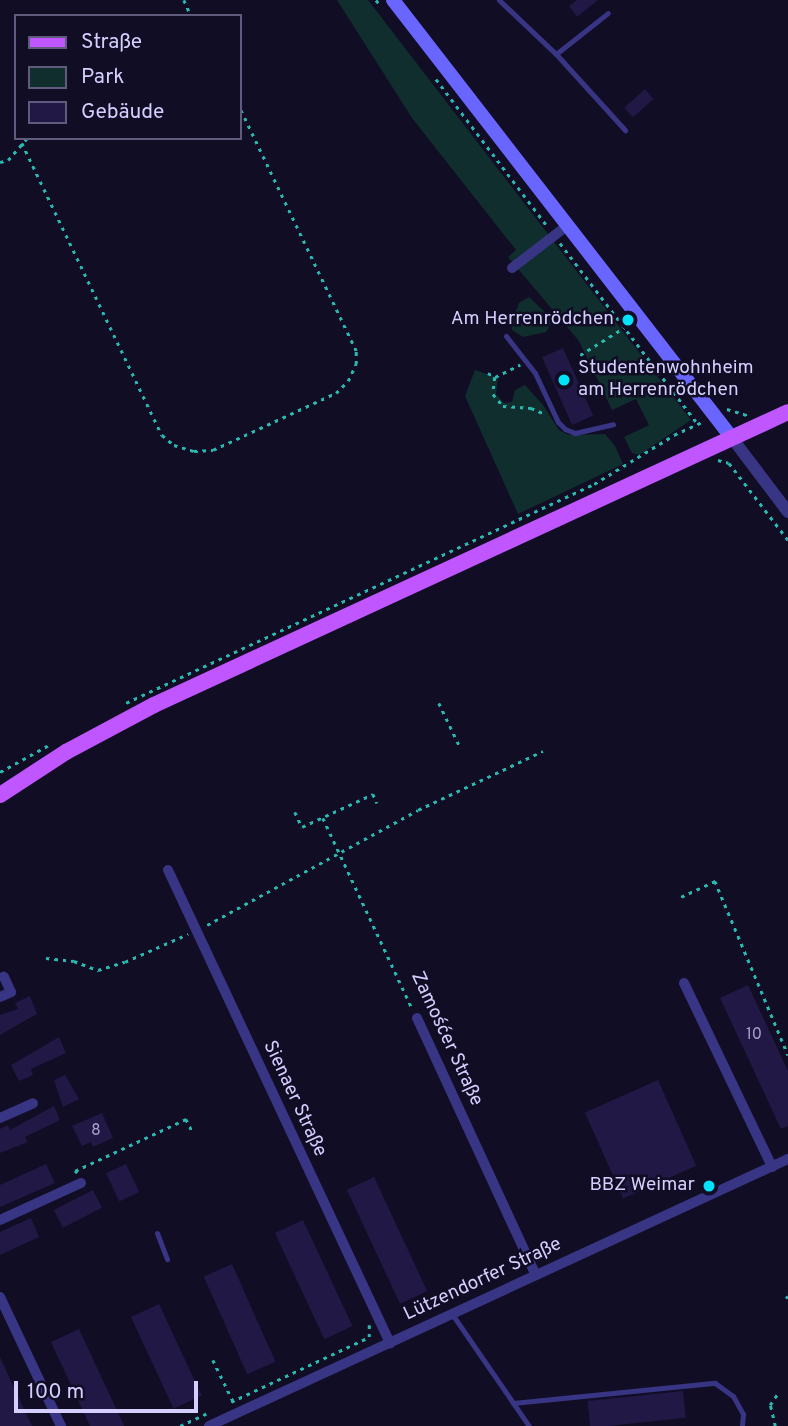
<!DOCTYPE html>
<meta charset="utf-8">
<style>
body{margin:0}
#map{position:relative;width:788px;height:1426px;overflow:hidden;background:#110d24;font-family:Overpass,sans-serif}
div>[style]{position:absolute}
.green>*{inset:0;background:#102e2d}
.building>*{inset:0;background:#211845;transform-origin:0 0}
.path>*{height:2.5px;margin-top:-1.25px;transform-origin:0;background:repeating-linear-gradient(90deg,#28bab0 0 3.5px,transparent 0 8.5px)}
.service>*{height:5px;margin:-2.5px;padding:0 2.5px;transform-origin:2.5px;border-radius:2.5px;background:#383585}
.minor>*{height:10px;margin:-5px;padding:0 5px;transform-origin:5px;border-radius:5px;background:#383585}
.tertiary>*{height:12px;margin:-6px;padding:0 6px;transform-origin:6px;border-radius:6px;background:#383585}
.secondary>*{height:14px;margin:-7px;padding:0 7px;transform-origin:7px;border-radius:7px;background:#6966ff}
.primary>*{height:16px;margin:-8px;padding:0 8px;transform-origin:8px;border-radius:8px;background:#bf56ff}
.dots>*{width:19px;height:19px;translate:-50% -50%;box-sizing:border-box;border:4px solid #110d24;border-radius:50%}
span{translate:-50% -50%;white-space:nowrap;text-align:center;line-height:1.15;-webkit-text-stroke:5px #110d24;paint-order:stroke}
.number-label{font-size:16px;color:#a7a1d0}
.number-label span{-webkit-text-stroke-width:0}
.poi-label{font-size:19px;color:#d4cfff}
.right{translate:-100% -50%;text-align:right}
.left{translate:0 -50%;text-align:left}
.street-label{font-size:19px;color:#d4cfff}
.legend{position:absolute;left:14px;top:14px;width:228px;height:126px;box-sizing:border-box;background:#110d24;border:2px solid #5f5b7c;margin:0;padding:9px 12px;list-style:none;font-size:21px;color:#d4cfff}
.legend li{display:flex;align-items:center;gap:14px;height:35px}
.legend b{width:35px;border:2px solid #5f5b7c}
.scale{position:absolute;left:14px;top:1381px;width:184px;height:32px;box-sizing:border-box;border:4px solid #d4cfff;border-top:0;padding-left:9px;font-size:21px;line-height:24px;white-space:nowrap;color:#d4cfff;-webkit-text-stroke:5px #110d24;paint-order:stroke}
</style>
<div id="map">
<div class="green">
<i style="clip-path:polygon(337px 0,368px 0,691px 420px,639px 455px,632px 453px,624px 437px,649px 425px,636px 399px,612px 410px,579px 341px,508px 257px,516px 250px,412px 118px)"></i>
<i style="clip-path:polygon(529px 297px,549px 316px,551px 323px,546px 332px,523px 337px,512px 330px,511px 324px,519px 303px)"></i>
<i style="clip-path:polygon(475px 370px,498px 378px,496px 394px,504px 403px,512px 402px,515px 390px,525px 385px,543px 405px,559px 430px,569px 435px,605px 434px,615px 446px,623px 464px,518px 514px,465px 396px)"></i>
</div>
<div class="building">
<i style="clip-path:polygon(577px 0,598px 0,577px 17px,569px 6px)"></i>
<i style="left:645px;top:89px;width:13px;height:28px;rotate:48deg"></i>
<i style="left:563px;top:348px;width:74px;height:23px;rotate:66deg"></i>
<i style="clip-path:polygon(748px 985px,788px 1071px,788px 1126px,781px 1129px,720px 998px)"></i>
<i style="clip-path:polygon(30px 996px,37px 1014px,0 1035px,0 1015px,18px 1009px,15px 1003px)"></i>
<i style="clip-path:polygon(59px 1037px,66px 1053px,31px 1069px,33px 1075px,19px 1081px,11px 1065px)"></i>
<i style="clip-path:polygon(65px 1075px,79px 1099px,63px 1107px,54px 1080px)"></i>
<i style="left:658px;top:1080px;width:94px;height:80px;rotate:66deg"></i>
<i style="clip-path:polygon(54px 1106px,60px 1120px,25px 1137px,28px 1142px,0 1153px,0 1129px,8px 1125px,10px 1130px)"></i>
<i style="clip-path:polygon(102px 1113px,113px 1138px,93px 1147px,91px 1142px,82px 1146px,72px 1126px)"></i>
<i style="clip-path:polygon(46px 1164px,55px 1183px,0 1207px,0 1185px)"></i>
<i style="left:126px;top:1164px;width:31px;height:22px;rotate:65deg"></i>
<i style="left:374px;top:1177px;width:126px;height:30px;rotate:65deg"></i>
<i style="left:93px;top:1190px;width:20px;height:44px;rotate:63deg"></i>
<i style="clip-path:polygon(31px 1218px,39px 1237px,0 1255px,0 1232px)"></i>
<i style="left:303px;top:1220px;width:117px;height:31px;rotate:65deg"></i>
<i style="left:232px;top:1264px;width:107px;height:31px;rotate:66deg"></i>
<i style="left:159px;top:1304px;width:101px;height:31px;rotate:65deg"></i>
<i style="left:79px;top:1329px;width:107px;height:31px;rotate:65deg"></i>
<i style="clip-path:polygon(0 1357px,16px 1392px,32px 1426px,0 1426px)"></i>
<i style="left:683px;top:1391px;width:27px;height:96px;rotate:84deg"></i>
</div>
<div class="path">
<i style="left:184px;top:0;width:17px;rotate:66deg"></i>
<i style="left:376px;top:0;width:8px;rotate:50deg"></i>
<i style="left:436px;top:79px;width:186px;rotate:52.9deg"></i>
<i style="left:22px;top:143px;width:324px;rotate:64.4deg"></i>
<i style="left:162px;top:435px;width:16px;rotate:40deg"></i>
<i style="left:174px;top:445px;width:21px;rotate:17deg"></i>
<i style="left:194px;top:451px;width:19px;rotate:-3deg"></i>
<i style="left:213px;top:450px;width:136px;rotate:-24.9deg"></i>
<i style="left:336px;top:393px;width:17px;rotate:-45deg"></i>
<i style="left:348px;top:381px;width:19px;rotate:-65deg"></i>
<i style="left:356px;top:364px;width:13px;rotate:-90deg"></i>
<i style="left:356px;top:351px;width:268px;rotate:-115.6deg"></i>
<i style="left:0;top:162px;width:8px;rotate:-14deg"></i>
<i style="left:8px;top:160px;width:29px;rotate:-49deg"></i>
<i style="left:560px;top:243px;width:228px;rotate:52.7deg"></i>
<i style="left:580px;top:355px;width:53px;rotate:-31.9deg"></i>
<i style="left:488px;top:373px;width:8px;rotate:30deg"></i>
<i style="left:495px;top:377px;width:17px;rotate:97deg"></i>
<i style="left:493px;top:394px;width:16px;rotate:50deg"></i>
<i style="left:503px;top:406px;width:28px;rotate:4deg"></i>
<i style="left:531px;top:408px;width:13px;rotate:23deg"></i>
<i style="left:495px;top:377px;width:28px;rotate:-26deg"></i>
<i style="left:727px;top:409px;width:21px;rotate:17deg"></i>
<i style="left:718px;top:460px;width:11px;rotate:15deg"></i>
<i style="left:729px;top:463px;width:97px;rotate:52.5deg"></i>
<i style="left:126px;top:703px;width:517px;rotate:-25.08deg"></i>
<i style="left:594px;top:484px;width:94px;rotate:-31.5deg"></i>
<i style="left:674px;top:435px;width:33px;rotate:-25deg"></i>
<i style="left:439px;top:703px;width:51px;rotate:64.4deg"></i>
<i style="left:0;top:772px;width:56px;rotate:-28.9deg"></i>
<i style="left:295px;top:812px;width:17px;rotate:65deg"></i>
<i style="left:302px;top:827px;width:78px;rotate:-24.9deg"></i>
<i style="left:373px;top:794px;width:10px;rotate:66deg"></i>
<i style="left:323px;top:818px;width:210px;rotate:64.9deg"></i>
<i style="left:681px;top:897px;width:38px;rotate:-25deg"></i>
<i style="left:715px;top:881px;width:189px;rotate:67.2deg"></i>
<i style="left:207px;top:925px;width:240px;rotate:-28.6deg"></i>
<i style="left:418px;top:810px;width:138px;rotate:-25.3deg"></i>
<i style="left:46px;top:958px;width:28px;rotate:6deg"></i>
<i style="left:74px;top:961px;width:26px;rotate:21deg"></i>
<i style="left:98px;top:970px;width:28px;rotate:-17deg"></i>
<i style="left:125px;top:962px;width:69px;rotate:-24deg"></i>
<i style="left:77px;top:1173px;width:3px;rotate:-135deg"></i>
<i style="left:75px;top:1171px;width:123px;rotate:-25.1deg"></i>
<i style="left:186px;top:1119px;width:16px;rotate:63deg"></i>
<i style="left:786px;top:1296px;width:3px;rotate:45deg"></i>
<i style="left:213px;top:1360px;width:46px;rotate:64deg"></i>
<i style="left:231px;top:1402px;width:153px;rotate:-25.2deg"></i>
<i style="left:369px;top:1337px;width:12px;rotate:-90deg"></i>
<i style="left:180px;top:1426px;width:29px;rotate:-25deg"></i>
<i style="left:775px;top:1426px;width:22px;rotate:-103deg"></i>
<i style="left:770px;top:1405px;width:14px;rotate:-56deg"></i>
</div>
<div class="service">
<i style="left:499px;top:0;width:79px;rotate:43.5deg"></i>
<i style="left:556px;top:54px;width:103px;rotate:47.8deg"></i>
<i style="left:556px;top:54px;width:66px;rotate:-38.3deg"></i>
<i style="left:506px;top:336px;width:47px;rotate:51.9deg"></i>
<i style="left:535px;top:373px;width:54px;rotate:64.9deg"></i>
<i style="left:558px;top:422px;width:10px;rotate:45deg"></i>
<i style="left:565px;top:429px;width:11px;rotate:22deg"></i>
<i style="left:575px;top:433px;width:39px;rotate:-13deg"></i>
<i style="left:157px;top:1233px;width:28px;rotate:69deg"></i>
<i style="left:452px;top:1314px;width:136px;rotate:55.5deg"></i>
<i style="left:513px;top:1403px;width:203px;rotate:-5.7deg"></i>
<i style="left:715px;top:1383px;width:22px;rotate:36deg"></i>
<i style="left:733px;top:1396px;width:21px;rotate:61deg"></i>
<i style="left:743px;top:1414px;width:12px;rotate:95deg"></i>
</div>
<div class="minor">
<i style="left:512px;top:268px;width:71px;rotate:-37.5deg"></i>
<i style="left:168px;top:870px;width:523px;rotate:64.86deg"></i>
<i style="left:684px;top:983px;width:204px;rotate:64.4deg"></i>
<i style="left:0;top:997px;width:12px;rotate:-24deg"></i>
<i style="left:11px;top:992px;width:17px;rotate:-115deg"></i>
<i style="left:417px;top:1018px;width:283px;rotate:65.2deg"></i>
<i style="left:0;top:1118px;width:36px;rotate:-24deg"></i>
<i style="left:0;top:1220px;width:89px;rotate:-24.6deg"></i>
<i style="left:0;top:1297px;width:143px;rotate:64.7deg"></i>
<i style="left:209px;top:1426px;width:638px;rotate:-24.76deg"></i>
</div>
<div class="tertiary">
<i style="left:732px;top:438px;width:93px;rotate:52.9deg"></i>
</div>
<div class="secondary">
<i style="left:393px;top:0;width:554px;rotate:52.26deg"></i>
</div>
<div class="primary">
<i style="left:0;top:795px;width:79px;rotate:-33.1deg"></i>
<i style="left:66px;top:752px;width:100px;rotate:-28.1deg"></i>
<i style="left:154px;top:705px;width:698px;rotate:-24.8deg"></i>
</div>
<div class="dots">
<i style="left:628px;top:320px;background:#00e3fa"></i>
<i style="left:564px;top:380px;background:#00e3fa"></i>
<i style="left:709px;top:1186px;background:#00e3fa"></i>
</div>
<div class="number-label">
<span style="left:754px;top:1035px">10</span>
<span style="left:96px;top:1131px">8</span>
</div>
<div class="poi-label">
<span class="right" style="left:614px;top:320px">Am Herrenrödchen</span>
<span class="left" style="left:578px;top:380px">Studentenwohnheim<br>am Herrenrödchen</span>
<span class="right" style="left:695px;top:1186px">BBZ Weimar</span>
</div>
<div class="street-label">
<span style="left:446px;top:1039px;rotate:65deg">Zamośćer Straße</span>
<span style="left:294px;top:1099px;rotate:65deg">Sienaer Straße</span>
<span style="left:483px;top:1280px;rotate:-25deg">Lützendorfer Straße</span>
</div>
<ul class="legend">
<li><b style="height:9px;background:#bf56ff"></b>Straße</li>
<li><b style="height:19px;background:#102e2d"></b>Park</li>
<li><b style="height:19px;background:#211845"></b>Gebäude</li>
</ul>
<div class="scale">100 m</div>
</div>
